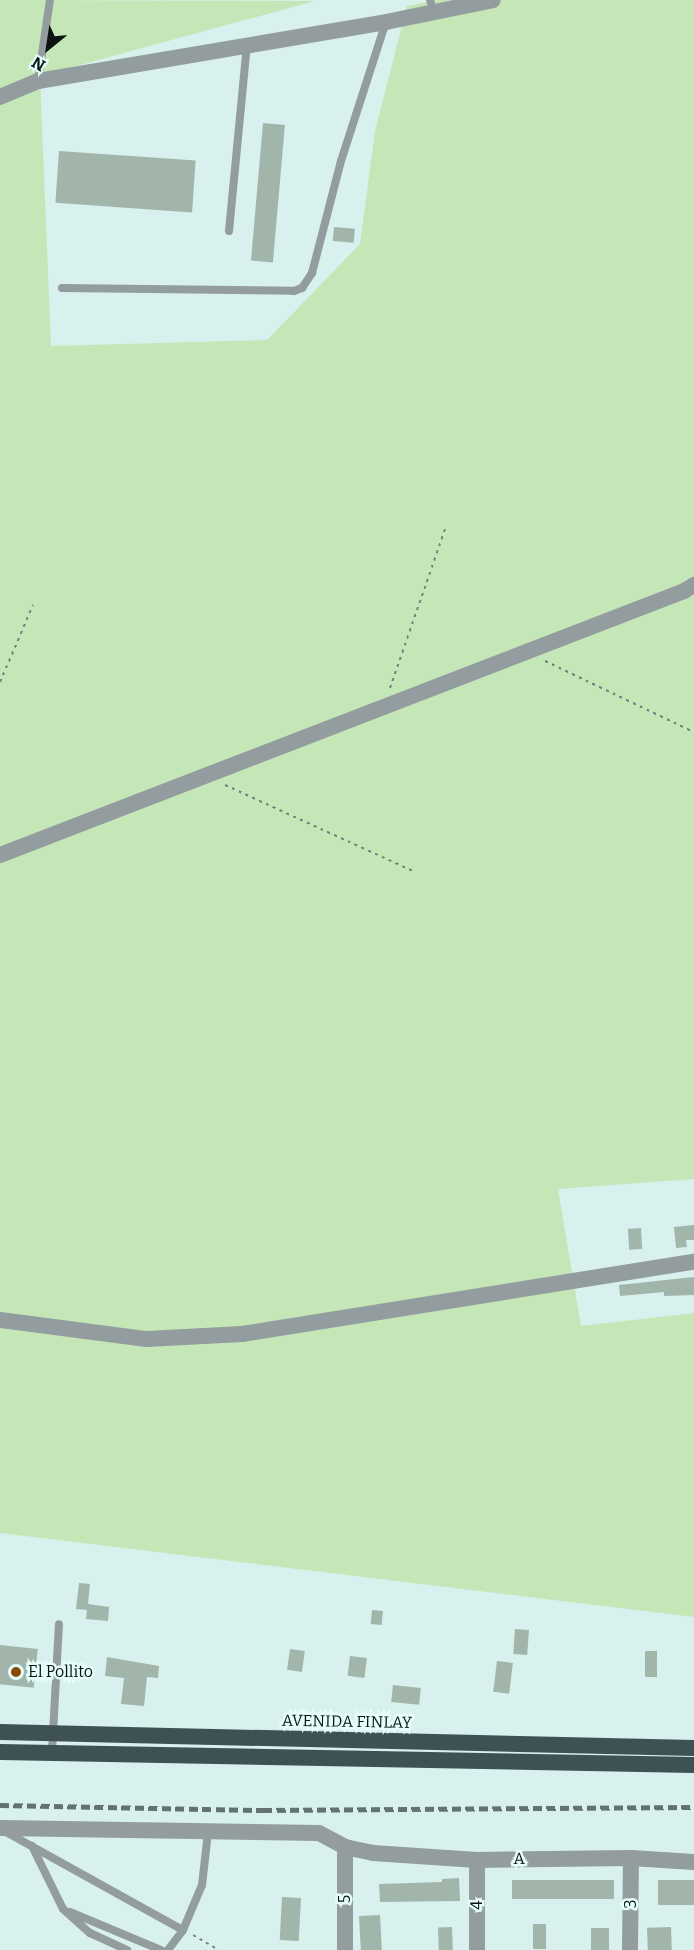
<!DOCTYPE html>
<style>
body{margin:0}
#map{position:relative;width:694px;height:1950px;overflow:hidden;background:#d8f1ee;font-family:Bitter,serif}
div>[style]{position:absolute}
.green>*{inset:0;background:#c5e7b8}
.building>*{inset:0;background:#a1b5ab;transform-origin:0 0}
.path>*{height:2px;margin-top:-1px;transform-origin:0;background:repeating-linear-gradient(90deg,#718280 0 3px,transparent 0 7.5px)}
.service>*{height:8px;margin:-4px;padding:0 4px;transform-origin:4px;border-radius:4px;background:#939c9f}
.minor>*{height:16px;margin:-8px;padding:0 8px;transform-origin:8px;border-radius:8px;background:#939c9f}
.trunk>*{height:16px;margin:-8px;padding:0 8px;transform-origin:8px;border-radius:8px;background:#3e5155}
.rail>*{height:4.5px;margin-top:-2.25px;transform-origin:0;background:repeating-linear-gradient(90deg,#627270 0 9px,transparent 0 13.5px)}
.dots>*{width:16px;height:16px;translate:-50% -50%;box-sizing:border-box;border:3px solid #e5fefb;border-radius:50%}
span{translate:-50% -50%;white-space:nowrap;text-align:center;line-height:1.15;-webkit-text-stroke:5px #e5fefb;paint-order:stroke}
.poi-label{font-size:16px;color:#0a1312}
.left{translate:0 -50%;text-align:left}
.street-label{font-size:16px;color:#0a1312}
.north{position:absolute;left:18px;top:18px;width:60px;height:60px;-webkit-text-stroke:4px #e5fefb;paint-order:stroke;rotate:210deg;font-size:16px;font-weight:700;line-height:24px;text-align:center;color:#0a1312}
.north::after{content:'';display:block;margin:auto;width:21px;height:27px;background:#0a1312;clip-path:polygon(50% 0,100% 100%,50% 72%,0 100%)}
</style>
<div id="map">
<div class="green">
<i style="clip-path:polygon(0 0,315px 1px,40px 76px,51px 346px,267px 340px,360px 244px,375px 131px,407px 6px,436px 0,694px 0,694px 1179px,558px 1189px,581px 1326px,694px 1313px,694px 1617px,0 1533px)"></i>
</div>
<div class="building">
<i style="left:263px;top:123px;width:22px;height:138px;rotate:5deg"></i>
<i style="left:59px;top:151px;width:137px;height:52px;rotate:4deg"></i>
<i style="left:334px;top:227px;width:21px;height:14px;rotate:5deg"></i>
<i style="clip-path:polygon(694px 1225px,694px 1240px,686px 1240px,687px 1247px,676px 1248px,674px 1227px)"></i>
<i style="left:641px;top:1228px;width:21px;height:13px;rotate:87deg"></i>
<i style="clip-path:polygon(694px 1277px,694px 1295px,664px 1296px,664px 1292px,620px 1296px,619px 1285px)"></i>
<i style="clip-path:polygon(79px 1583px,90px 1584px,88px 1604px,109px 1607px,108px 1621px,86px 1619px,87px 1610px,76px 1609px)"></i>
<i style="left:372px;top:1610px;width:11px;height:14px;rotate:5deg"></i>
<i style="left:515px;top:1629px;width:14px;height:25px;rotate:4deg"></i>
<i style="left:0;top:1645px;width:38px;height:39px;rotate:6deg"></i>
<i style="left:290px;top:1649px;width:15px;height:21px;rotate:8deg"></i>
<i style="left:645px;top:1651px;width:12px;height:26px"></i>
<i style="left:350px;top:1656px;width:17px;height:20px;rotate:7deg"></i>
<i style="clip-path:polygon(107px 1657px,159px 1666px,158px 1678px,147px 1677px,144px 1706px,121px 1704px,124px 1678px,105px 1676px)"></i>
<i style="left:497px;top:1661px;width:16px;height:31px;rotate:7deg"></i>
<i style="left:393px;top:1685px;width:28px;height:17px;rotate:6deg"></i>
<i style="clip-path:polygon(459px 1878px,460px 1901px,380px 1902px,379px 1884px,442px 1882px,442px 1879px)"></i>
<i style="left:614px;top:1880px;width:19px;height:102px;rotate:90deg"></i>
<i style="left:694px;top:1880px;width:25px;height:36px;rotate:90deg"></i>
<i style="left:282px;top:1897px;width:19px;height:43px;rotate:3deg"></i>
<i style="left:380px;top:1915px;width:35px;height:21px;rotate:87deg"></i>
<i style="left:533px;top:1924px;width:13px;height:25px"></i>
<i style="left:452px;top:1927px;width:23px;height:14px;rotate:88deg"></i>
<i style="left:671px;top:1927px;width:23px;height:24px;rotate:88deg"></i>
<i style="left:591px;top:1928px;width:18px;height:22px"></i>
</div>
<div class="path">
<i style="left:545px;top:661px;width:165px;rotate:25.5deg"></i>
<i style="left:0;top:682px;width:84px;rotate:-66.8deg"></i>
<i style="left:390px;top:688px;width:168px;rotate:-70.9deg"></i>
<i style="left:225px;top:785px;width:207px;rotate:24.6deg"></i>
<i style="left:193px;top:1935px;width:30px;rotate:30deg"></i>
</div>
<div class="service">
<i style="left:430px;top:0;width:13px;rotate:72deg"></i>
<i style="left:38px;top:81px;width:82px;rotate:-81.6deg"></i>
<i style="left:229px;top:231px;width:187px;rotate:-84.5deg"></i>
<i style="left:62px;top:288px;width:232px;rotate:0.7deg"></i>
<i style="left:294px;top:291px;width:9px;rotate:-21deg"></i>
<i style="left:302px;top:288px;width:18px;rotate:-56deg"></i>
<i style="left:312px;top:273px;width:116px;rotate:-75.5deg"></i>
<i style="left:341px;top:161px;width:146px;rotate:-72.1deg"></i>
<i style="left:52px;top:1752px;width:128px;rotate:-86.9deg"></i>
<i style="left:6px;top:1832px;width:202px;rotate:29deg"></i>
<i style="left:32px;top:1846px;width:70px;rotate:63.8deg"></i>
<i style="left:63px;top:1909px;width:36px;rotate:42deg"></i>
<i style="left:90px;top:1933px;width:41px;rotate:24.7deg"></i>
<i style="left:70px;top:1912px;width:99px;rotate:22.7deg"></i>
<i style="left:168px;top:1950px;width:25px;rotate:-53deg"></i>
<i style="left:183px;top:1930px;width:49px;rotate:-67.1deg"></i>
<i style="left:202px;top:1885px;width:53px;rotate:-83.5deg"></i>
</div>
<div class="minor">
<i style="left:0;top:97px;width:41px;rotate:-22.8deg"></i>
<i style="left:38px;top:81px;width:353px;rotate:-9.6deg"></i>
<i style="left:386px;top:22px;width:109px;rotate:-11.6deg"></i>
<i style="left:0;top:855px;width:733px;rotate:-21.1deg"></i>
<i style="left:684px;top:591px;width:12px;rotate:-31deg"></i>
<i style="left:0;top:1320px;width:148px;rotate:7.4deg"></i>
<i style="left:147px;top:1339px;width:95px;rotate:-3deg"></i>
<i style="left:242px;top:1334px;width:458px;rotate:-9.1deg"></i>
<i style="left:0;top:1828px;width:319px;rotate:0.9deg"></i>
<i style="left:319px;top:1833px;width:30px;rotate:28deg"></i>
<i style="left:345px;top:1847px;width:29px;rotate:12deg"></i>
<i style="left:373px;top:1853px;width:104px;rotate:3.9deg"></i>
<i style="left:477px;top:1860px;width:154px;rotate:-0.7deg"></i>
<i style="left:631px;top:1858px;width:63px;rotate:3.6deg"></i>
<i style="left:345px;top:1847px;width:103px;rotate:90deg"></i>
<i style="left:477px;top:1950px;width:90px;rotate:-90deg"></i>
<i style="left:630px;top:1950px;width:92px;rotate:-89.4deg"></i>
</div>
<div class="trunk">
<i style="left:0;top:1732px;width:694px;rotate:1.32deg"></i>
<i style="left:0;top:1752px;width:694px;rotate:1.07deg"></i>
</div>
<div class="rail">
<i style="left:0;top:1805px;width:263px;rotate:1.1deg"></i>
<i style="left:263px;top:1810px;width:431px;rotate:-0.4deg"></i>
</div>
<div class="dots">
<i style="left:16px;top:1672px;background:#874b05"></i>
</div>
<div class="poi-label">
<span class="left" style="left:28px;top:1672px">El Pollito</span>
</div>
<div class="street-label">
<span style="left:347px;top:1722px;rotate:1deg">AVENIDA FINLAY</span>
<span style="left:519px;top:1859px;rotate:-1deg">A</span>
<span style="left:345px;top:1899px;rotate:-90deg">5</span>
<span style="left:631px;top:1904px;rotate:-90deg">3</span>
<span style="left:477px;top:1905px;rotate:-90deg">4</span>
</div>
<div class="north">N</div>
</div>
